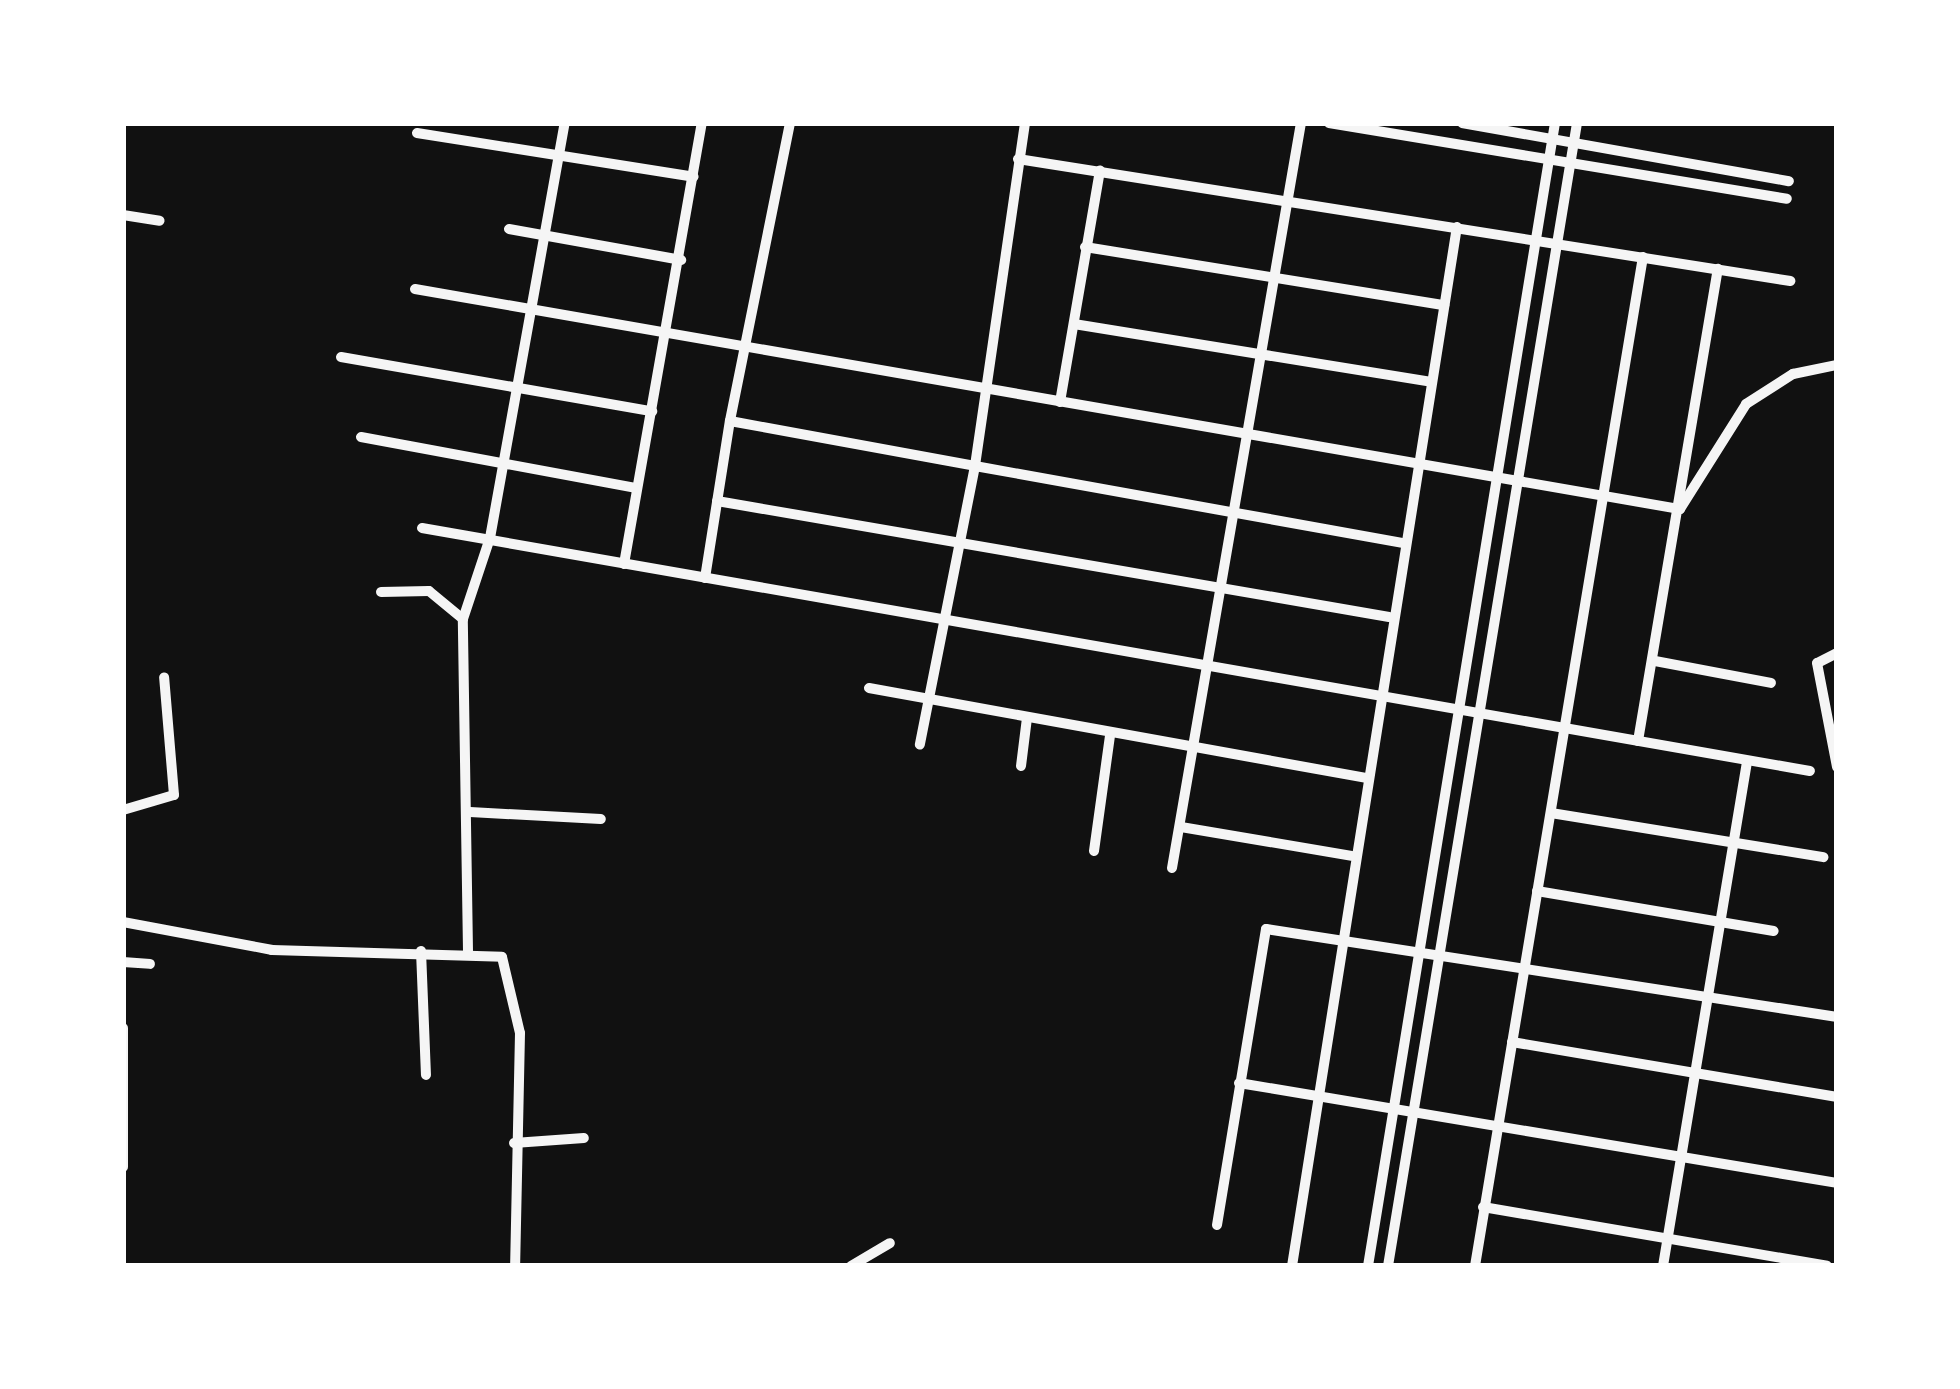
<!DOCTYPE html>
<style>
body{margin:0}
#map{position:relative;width:1960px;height:1389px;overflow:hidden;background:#111;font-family:"Roboto Serif",serif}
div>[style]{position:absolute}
.minor>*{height:10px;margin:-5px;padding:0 5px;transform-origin:5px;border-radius:5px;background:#f5f5f5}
span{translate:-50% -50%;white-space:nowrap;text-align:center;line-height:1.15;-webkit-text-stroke:9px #fff;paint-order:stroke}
.frame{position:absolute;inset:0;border:126px solid #fff;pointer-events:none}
</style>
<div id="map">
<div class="minor">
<i style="left:790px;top:123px;width:304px;rotate:101.4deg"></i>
<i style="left:730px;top:421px;width:249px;rotate:10.4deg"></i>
<i style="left:975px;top:466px;width:284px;rotate:101.2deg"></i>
<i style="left:1025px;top:123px;width:347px;rotate:98.3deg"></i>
<i style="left:975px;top:466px;width:434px;rotate:10.2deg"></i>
<i style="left:1329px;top:123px;width:464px;rotate:9.4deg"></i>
<i style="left:1462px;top:123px;width:332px;rotate:10.1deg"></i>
<i style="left:417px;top:133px;width:280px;rotate:9deg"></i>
<i style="left:1018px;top:159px;width:782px;rotate:8.98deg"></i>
<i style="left:123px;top:215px;width:37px;rotate:9deg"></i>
<i style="left:509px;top:229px;width:175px;rotate:10.2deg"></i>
<i style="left:1085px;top:247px;width:364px;rotate:9.2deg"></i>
<i style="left:415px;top:289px;width:1284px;rotate:9.87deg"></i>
<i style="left:1680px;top:509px;width:124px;rotate:-57.8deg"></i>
<i style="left:1746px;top:404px;width:56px;rotate:-32.6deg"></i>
<i style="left:1793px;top:374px;width:45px;rotate:-11.6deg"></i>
<i style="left:1074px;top:324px;width:362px;rotate:9.2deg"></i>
<i style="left:341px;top:357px;width:316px;rotate:9.9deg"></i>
<i style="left:1060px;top:402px;width:235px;rotate:-80.2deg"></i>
<i style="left:361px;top:437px;width:279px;rotate:10.5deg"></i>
<i style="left:717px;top:501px;width:682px;rotate:9.79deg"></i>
<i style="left:422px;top:528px;width:1409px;rotate:9.93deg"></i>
<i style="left:624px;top:564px;width:448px;rotate:-80deg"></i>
<i style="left:705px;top:578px;width:159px;rotate:-81deg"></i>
<i style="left:381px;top:592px;width:48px;rotate:-1.2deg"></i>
<i style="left:429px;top:591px;width:44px;rotate:39.5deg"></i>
<i style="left:1837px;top:653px;width:22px;rotate:153deg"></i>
<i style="left:1817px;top:663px;width:106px;rotate:79.1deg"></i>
<i style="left:1655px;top:661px;width:118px;rotate:10.7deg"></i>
<i style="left:869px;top:688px;width:505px;rotate:10.26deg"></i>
<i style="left:1638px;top:741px;width:479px;rotate:-80.4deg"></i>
<i style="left:1021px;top:766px;width:48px;rotate:-82.9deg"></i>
<i style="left:123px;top:810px;width:53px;rotate:-16.4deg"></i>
<i style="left:174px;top:795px;width:118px;rotate:-94.8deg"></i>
<i style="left:470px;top:812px;width:131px;rotate:3.1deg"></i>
<i style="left:1551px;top:813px;width:276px;rotate:9.2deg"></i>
<i style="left:1181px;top:827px;width:173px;rotate:9.6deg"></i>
<i style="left:1094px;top:851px;width:117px;rotate:-82.1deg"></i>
<i style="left:1172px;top:868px;width:756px;rotate:-80.18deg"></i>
<i style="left:1537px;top:891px;width:240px;rotate:9.6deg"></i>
<i style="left:123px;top:922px;width:152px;rotate:10.6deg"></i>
<i style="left:272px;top:950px;width:230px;rotate:1.7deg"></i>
<i style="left:502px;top:957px;width:78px;rotate:76.7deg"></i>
<i style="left:520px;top:1033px;width:233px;rotate:91.2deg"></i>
<i style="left:421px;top:951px;width:124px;rotate:87.7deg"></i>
<i style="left:468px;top:951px;width:332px;rotate:-90.9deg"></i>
<i style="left:463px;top:619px;width:85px;rotate:-71.6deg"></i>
<i style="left:490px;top:538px;width:422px;rotate:-79.8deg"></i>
<i style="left:123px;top:962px;width:27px;rotate:4deg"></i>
<i style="left:123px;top:1028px;width:139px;rotate:90deg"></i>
<i style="left:1512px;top:1042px;width:330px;rotate:9.6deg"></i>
<i style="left:1239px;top:1083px;width:606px;rotate:9.49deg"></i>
<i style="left:514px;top:1143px;width:70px;rotate:-4.1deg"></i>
<i style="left:1483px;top:1207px;width:349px;rotate:9.7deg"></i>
<i style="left:1217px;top:1225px;width:300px;rotate:-80.6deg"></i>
<i style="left:1266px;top:929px;width:578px;rotate:8.76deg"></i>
<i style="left:851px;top:1266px;width:45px;rotate:-30.5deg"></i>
<i style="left:1292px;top:1266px;width:1052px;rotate:-80.98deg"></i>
<i style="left:1368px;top:1266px;width:1158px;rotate:-80.71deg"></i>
<i style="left:1388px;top:1266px;width:1159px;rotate:-80.61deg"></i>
<i style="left:1475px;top:1266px;width:1023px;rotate:-80.55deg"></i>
<i style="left:1663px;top:1266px;width:511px;rotate:-80.54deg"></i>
</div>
<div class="frame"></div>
</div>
